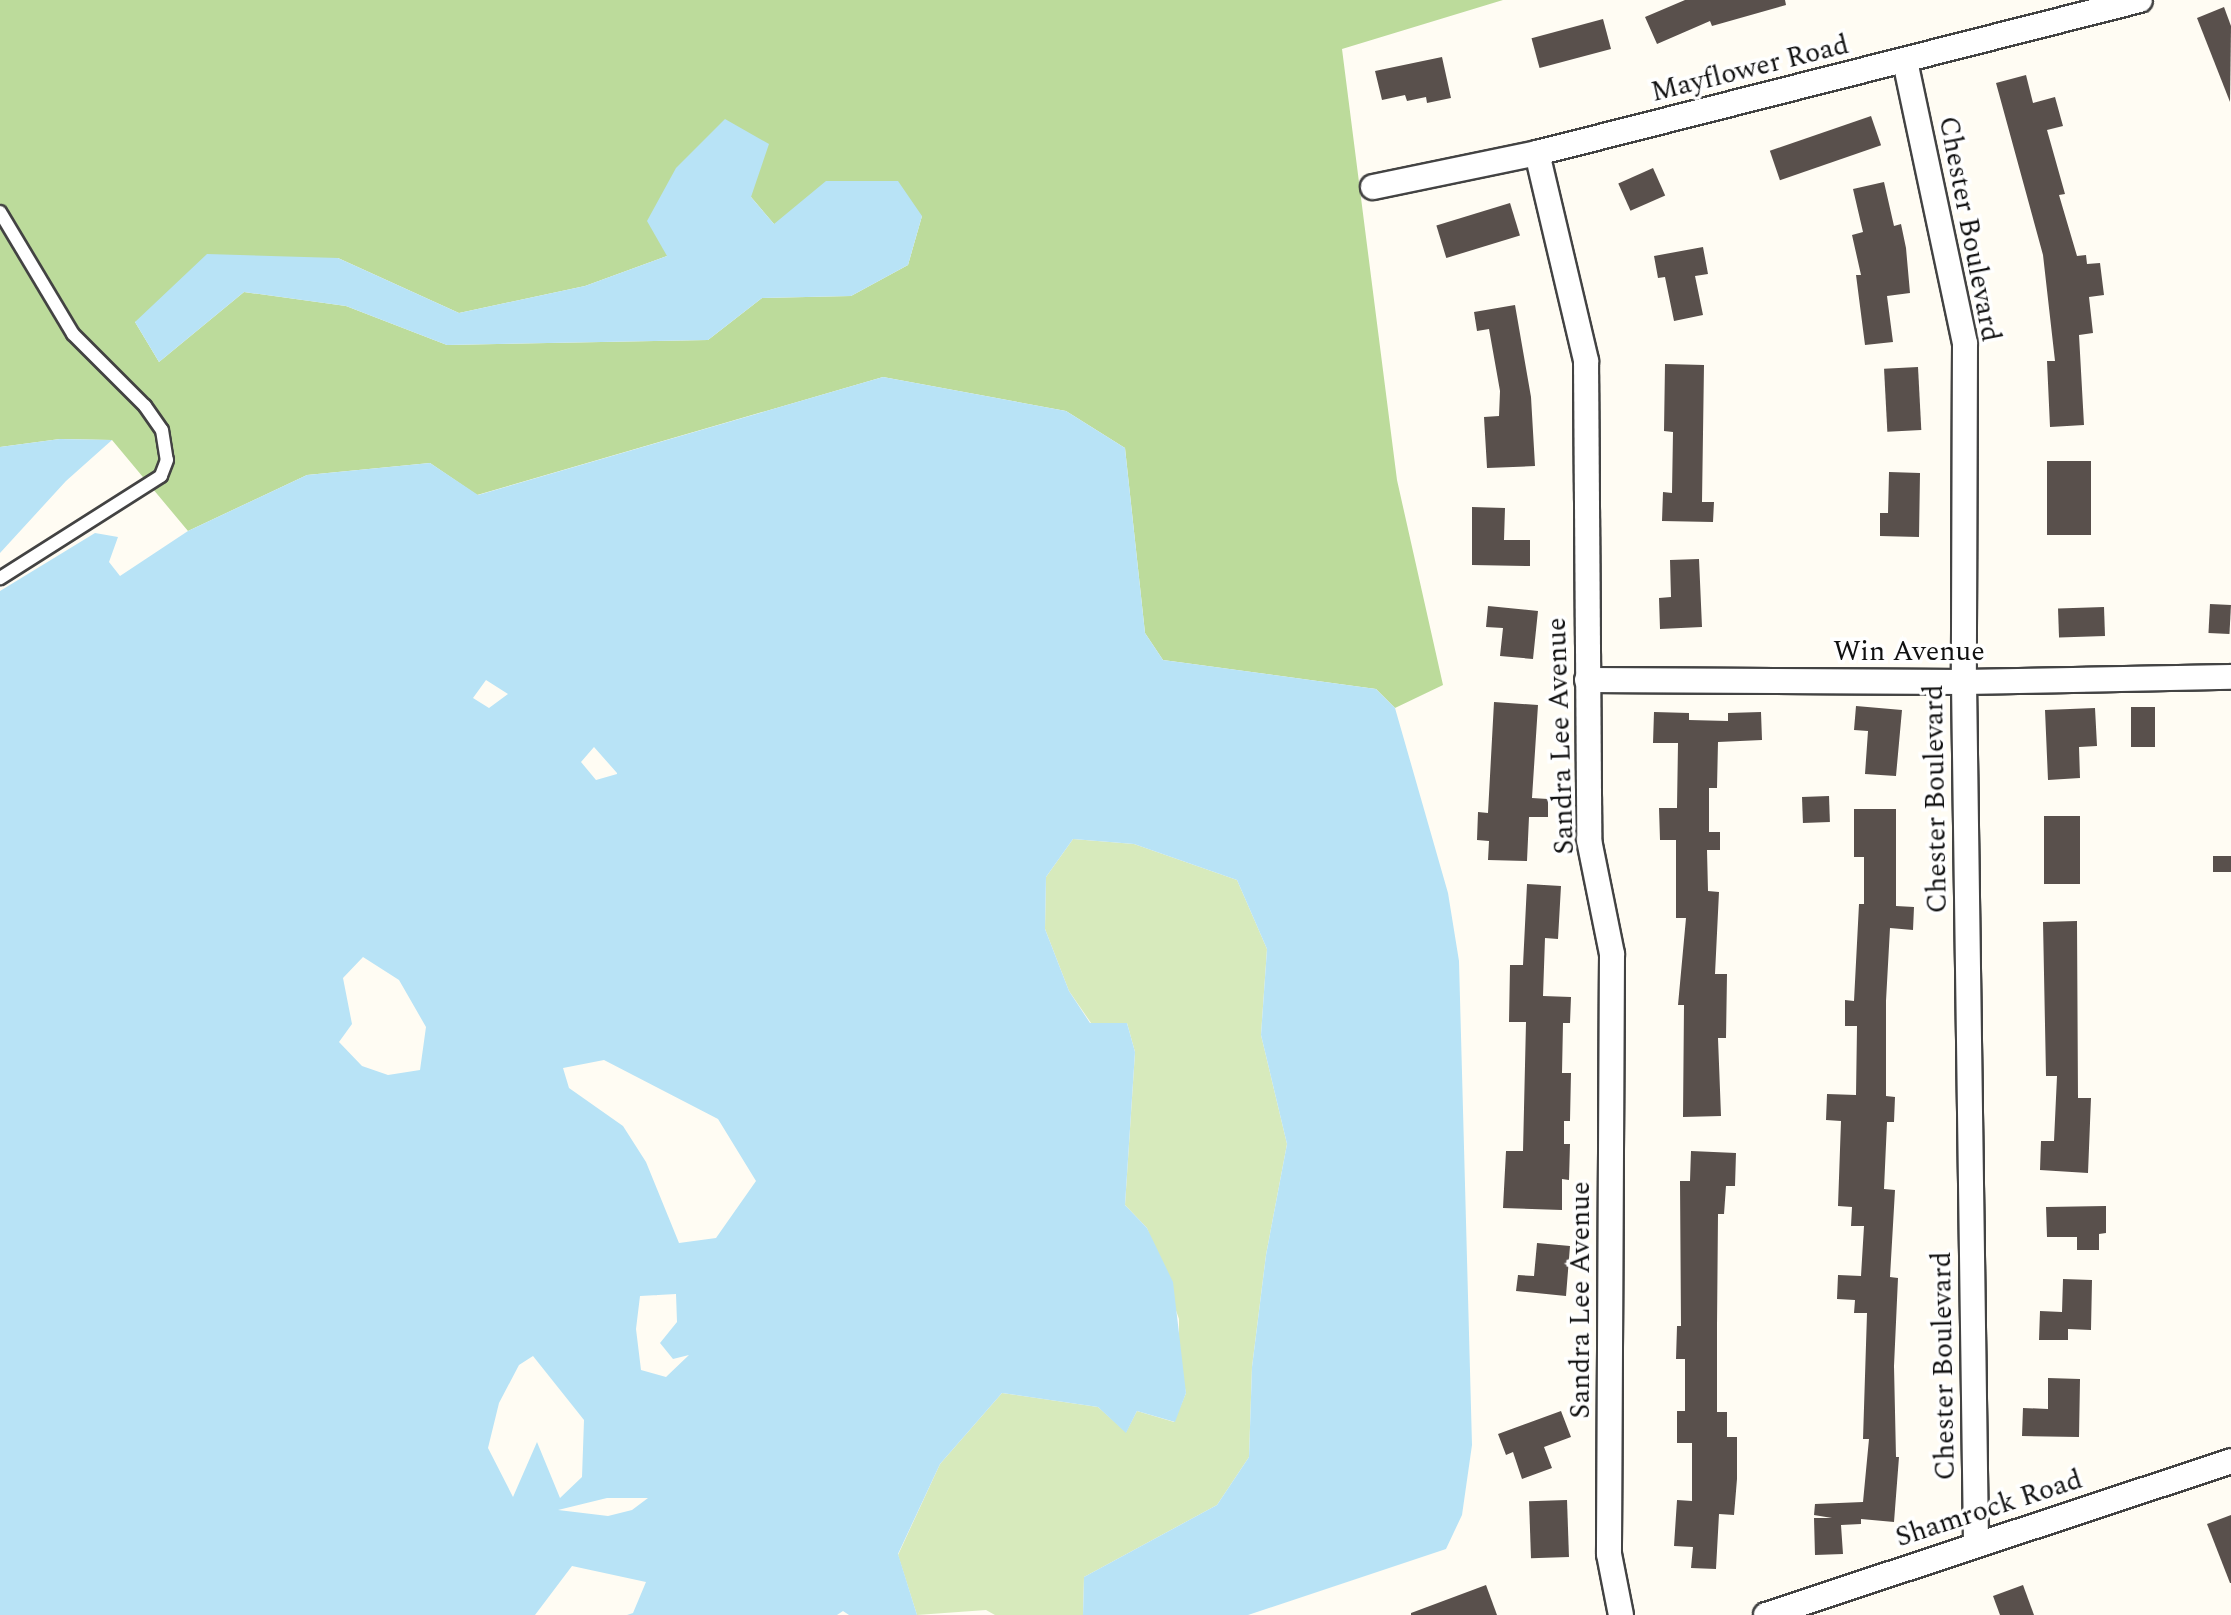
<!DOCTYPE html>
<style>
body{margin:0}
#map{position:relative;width:2231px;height:1615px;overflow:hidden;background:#fffcf3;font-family:Spectral,serif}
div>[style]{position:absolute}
.green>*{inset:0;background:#d7eabc}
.forest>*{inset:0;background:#bcdb9b}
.water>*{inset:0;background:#b8e3f6}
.building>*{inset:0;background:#59504c;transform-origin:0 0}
.roads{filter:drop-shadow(2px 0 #434343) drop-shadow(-2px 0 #434343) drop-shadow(0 2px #434343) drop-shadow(0 -2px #434343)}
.service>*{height:12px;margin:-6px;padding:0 6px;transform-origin:6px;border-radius:6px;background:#fff}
.minor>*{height:24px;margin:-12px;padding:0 12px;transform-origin:12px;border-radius:12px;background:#fff}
span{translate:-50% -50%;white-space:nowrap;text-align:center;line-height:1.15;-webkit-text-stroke:7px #fff;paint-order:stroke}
.street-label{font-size:28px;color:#101010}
</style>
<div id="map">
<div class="green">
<i style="clip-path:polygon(1073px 839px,1134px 844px,1237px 880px,1267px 949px,1261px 1035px,1287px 1144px,1266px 1255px,1252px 1367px,1249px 1457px,1217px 1505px,1084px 1577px,1083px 1615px,995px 1615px,986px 1610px,917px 1615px,898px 1555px,940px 1464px,1002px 1393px,1098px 1407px,1126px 1432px,1137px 1411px,1174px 1422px,1186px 1393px,1179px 1361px,1179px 1319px,1147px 1228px,1125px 1205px,1135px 1052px,1127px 1023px,1091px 1023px,1069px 991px,1045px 929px,1046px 877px)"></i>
</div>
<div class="forest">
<i style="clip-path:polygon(evenodd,0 0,1503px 0,1342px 49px,1397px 480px,1443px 685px,1395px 708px,1376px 689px,1163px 660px,1145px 633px,1125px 448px,1066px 411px,883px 377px,477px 495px,430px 463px,307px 475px,188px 531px,112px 440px,60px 439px,0 447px,0 0,751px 197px,774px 224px,922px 216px,908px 265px,851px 296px,762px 298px,708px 340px,447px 345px,346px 306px,244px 292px,159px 362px,135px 322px,338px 258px,459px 313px,585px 286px,667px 256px,751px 197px)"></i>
</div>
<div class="water">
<i style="clip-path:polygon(725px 119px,769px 144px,751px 197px,774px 224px,826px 181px,898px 181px,922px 216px,908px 265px,851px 296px,762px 298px,708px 340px,447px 345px,346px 306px,244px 292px,159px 362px,135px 322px,207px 254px,338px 258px,459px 313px,585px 286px,667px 256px,647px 221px,676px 168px)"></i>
<i style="clip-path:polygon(evenodd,883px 377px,1066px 411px,1125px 448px,1145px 633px,1163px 660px,1376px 689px,1395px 708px,1448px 893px,1459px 961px,1472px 1445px,1462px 1515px,1446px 1549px,1248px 1615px,1083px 1615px,1084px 1577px,1217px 1505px,1249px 1457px,1252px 1367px,1266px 1255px,1287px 1144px,1261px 1035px,1267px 949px,1237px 880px,1134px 844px,1073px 839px,1046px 877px,1045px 929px,1069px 991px,1090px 1023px,1127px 1023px,1135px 1052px,1125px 1205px,1147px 1228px,1173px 1282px,1186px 1393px,1175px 1422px,1137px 1411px,1126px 1433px,1098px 1407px,1002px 1393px,940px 1464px,898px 1554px,917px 1615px,849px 1615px,843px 1611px,837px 1615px,627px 1615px,633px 1613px,646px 1582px,572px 1566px,535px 1615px,0 1615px,0 591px,95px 533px,118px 537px,109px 562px,120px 576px,188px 531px,307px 475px,430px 463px,478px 495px,883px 377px,486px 680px,508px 694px,489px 708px,473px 698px,486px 680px,883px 377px,594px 747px,617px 773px,617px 774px,596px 780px,581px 762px,594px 747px,883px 377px,363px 957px,399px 980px,426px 1027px,420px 1070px,388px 1075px,362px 1066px,339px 1042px,352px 1024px,343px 978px,363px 957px,883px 377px,604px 1060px,718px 1119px,756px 1181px,716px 1238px,679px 1243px,646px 1162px,623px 1126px,569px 1088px,563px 1068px,604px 1060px,883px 377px,676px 1294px,677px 1322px,660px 1343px,673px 1359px,689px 1355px,666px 1377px,641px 1370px,636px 1329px,640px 1296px,676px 1294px,883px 377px,533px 1356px,584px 1420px,582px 1477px,560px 1498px,537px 1442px,513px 1497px,488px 1448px,499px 1403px,519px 1365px,533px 1356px,883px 377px,607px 1498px,648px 1498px,632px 1510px,608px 1516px,558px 1510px,607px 1498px)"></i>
<i style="clip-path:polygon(60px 439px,112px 440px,66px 481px,0 553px,0 447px)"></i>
</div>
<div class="building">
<i style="clip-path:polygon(1685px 0,1785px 0,1786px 5px,1712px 26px,1710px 21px,1657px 44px,1645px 17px)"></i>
<i style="clip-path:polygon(2224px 7px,2231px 26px,2230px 102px,2197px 18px)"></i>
<i style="left:1603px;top:19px;width:31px;height:74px;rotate:75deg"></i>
<i style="clip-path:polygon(1442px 57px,1451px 98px,1427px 103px,1426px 97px,1407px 101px,1405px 95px,1382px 100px,1375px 71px)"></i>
<i style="clip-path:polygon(2026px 75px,2033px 103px,2055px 97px,2063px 126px,2047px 130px,2065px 194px,2059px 195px,2077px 256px,2086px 255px,2087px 264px,2100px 263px,2104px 295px,2089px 297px,2093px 333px,2079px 335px,2084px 425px,2050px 427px,2047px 361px,2055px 361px,2043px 255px,1996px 83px)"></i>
<i style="left:1871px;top:116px;width:31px;height:107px;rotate:71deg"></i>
<i style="left:1653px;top:168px;width:30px;height:38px;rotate:66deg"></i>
<i style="clip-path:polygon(1884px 182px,1894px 226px,1901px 224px,1906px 248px,1910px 293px,1887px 296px,1893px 342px,1865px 345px,1856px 275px,1861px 275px,1852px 235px,1863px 232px,1853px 189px)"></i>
<i style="left:1510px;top:203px;width:34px;height:77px;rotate:73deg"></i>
<i style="clip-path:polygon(1703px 247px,1708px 274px,1695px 276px,1703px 315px,1674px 321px,1665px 277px,1658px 278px,1654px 256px)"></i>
<i style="clip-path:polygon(1515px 305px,1531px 397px,1535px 466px,1487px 468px,1484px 417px,1499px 416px,1500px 391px,1489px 329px,1477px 331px,1474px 312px)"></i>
<i style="clip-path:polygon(1665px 364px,1704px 365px,1702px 502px,1714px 502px,1713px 522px,1662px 521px,1663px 492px,1672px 493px,1673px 432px,1664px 431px)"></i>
<i style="left:1918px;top:367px;width:63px;height:34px;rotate:87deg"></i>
<i style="left:2047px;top:461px;width:44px;height:74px"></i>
<i style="clip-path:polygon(1889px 472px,1920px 473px,1919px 537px,1880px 536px,1880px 513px,1888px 513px)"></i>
<i style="clip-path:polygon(1472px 507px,1505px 508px,1504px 540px,1530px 540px,1530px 566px,1472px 565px)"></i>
<i style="clip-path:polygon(1699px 559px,1702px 627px,1660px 629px,1659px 598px,1671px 597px,1670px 560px)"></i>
<i style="left:2210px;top:604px;width:21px;height:29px;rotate:3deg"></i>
<i style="clip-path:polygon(1488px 606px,1538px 611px,1533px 659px,1500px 656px,1503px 628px,1486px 627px)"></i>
<i style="left:2104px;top:607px;width:29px;height:46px;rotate:88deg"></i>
<i style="clip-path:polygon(1494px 702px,1538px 705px,1532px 798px,1548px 799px,1548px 817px,1529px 817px,1527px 861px,1488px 860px,1489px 841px,1477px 840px,1478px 812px,1488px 813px)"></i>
<i style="clip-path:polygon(1856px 706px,1902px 710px,1896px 776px,1865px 774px,1868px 731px,1854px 730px)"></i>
<i style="left:2131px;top:707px;width:24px;height:40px"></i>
<i style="clip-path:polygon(2095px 708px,2097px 746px,2079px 747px,2080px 778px,2048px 780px,2045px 710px)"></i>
<i style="clip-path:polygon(1654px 712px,1689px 713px,1689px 720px,1728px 721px,1728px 713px,1761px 712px,1762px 740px,1718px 742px,1717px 788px,1709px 788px,1709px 832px,1720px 832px,1720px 850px,1707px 850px,1708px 891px,1719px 892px,1715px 974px,1727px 974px,1726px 1038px,1718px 1038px,1721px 1116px,1683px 1117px,1684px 1005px,1678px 1005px,1686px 918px,1676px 918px,1676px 840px,1660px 840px,1659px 808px,1677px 808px,1678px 743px,1653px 743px)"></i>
<i style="left:1829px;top:796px;width:26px;height:27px;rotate:88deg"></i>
<i style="clip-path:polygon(1854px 809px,1896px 809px,1896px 906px,1914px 907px,1913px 930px,1890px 928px,1886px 1001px,1886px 1096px,1895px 1097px,1894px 1122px,1887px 1122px,1884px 1189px,1895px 1190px,1890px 1277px,1898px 1278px,1894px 1366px,1896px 1457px,1899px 1457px,1894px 1522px,1861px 1519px,1861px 1524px,1841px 1525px,1843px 1554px,1815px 1555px,1814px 1518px,1832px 1518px,1814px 1515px,1815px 1504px,1863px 1502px,1869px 1439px,1863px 1439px,1867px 1313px,1854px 1313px,1855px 1300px,1837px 1299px,1838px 1275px,1861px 1276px,1864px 1226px,1851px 1226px,1852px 1207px,1838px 1206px,1841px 1121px,1826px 1120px,1827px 1094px,1856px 1095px,1857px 1026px,1845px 1026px,1845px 1000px,1854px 1001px,1859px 904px,1864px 904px,1864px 857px,1854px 857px)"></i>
<i style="left:2044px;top:816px;width:36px;height:68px"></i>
<i style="left:2213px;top:856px;width:18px;height:16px"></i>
<i style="clip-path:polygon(1527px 884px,1561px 886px,1558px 939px,1545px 938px,1543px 996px,1571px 997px,1570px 1023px,1563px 1023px,1562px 1073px,1571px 1073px,1570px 1121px,1564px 1121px,1564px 1144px,1570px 1144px,1569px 1180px,1562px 1179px,1562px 1210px,1503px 1208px,1506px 1151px,1523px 1151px,1526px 1022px,1509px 1022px,1510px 965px,1523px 965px)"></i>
<i style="clip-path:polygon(2077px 921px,2078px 1098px,2091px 1098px,2088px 1173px,2040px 1170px,2041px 1141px,2054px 1141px,2057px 1076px,2046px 1076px,2043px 922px)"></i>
<i style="clip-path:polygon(1691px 1151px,1736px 1153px,1735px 1186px,1726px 1186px,1724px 1214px,1718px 1214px,1717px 1327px,1717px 1412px,1727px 1412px,1727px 1437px,1737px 1437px,1737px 1479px,1734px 1515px,1719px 1514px,1716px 1569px,1691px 1568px,1693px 1547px,1674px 1546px,1677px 1500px,1692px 1501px,1692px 1443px,1677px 1443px,1677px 1411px,1685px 1411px,1685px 1359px,1676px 1359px,1677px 1326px,1681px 1326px,1680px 1181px,1690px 1181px)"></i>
<i style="clip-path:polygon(2106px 1206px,2106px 1233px,2099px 1234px,2099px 1250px,2077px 1250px,2077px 1237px,2047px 1237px,2046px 1207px)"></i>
<i style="clip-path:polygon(1537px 1243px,1570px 1246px,1566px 1296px,1516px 1291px,1518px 1275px,1534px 1276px)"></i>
<i style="clip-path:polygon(2063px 1279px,2092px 1280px,2091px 1330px,2068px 1329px,2068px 1340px,2039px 1340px,2040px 1311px,2062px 1312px)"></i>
<i style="clip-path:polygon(2048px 1378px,2080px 1379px,2079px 1437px,2022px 1436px,2023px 1408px,2048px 1409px)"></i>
<i style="clip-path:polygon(1561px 1411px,1571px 1437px,1544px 1447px,1552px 1468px,1522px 1479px,1513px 1452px,1506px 1455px,1498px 1434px)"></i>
<i style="left:1567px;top:1500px;width:57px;height:38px;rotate:88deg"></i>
<i style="clip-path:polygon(2231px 1515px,2231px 1583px,2230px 1583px,2207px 1524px)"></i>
<i style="clip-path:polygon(1486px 1585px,1497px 1615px,1411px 1615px,1411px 1613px)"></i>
<i style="clip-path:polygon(2023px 1585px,2034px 1615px,2000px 1615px,1993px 1596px)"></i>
</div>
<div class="roads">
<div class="service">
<i style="left:0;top:212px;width:142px;rotate:59.1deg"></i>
<i style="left:73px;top:334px;width:102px;rotate:45deg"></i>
<i style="left:145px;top:406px;width:29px;rotate:55deg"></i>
<i style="left:162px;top:430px;width:30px;rotate:81deg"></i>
<i style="left:167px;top:460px;width:17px;rotate:111deg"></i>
<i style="left:161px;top:476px;width:191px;rotate:147.6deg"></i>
</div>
<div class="minor">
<i style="left:1905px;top:61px;width:288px;rotate:78deg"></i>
<i style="left:1965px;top:343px;width:339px;rotate:90.2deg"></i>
<i style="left:1964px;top:682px;width:861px;rotate:89.2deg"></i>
<i style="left:1537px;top:153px;width:214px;rotate:76.7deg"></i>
<i style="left:1586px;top:361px;width:479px;rotate:89.6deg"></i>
<i style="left:1589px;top:840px;width:116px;rotate:78.6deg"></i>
<i style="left:1612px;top:954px;width:600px;rotate:90.29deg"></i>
<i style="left:1609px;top:1554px;width:62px;rotate:78.9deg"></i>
<i style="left:1373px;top:187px;width:167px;rotate:-11.7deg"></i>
<i style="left:1537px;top:153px;width:622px;rotate:-14.24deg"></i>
<i style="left:1587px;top:680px;width:377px;rotate:0.3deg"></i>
<i style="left:1964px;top:682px;width:267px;rotate:-1.1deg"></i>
<i style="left:1766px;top:1615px;width:490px;rotate:-18.3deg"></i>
</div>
</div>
<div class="street-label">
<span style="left:1750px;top:69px;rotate:-14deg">Mayflower Road</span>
<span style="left:1969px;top:229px;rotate:79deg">Chester Boulevard</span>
<span style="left:1909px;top:652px">Win Avenue</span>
<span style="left:1561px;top:736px;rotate:-92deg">Sandra Lee Avenue</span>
<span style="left:1936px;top:799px;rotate:-91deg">Chester Boulevard</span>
<span style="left:1581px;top:1300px;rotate:-90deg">Sandra Lee Avenue</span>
<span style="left:1944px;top:1366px;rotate:-91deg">Chester Boulevard</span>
<span style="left:1989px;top:1509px;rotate:-18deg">Shamrock Road</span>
</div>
</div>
